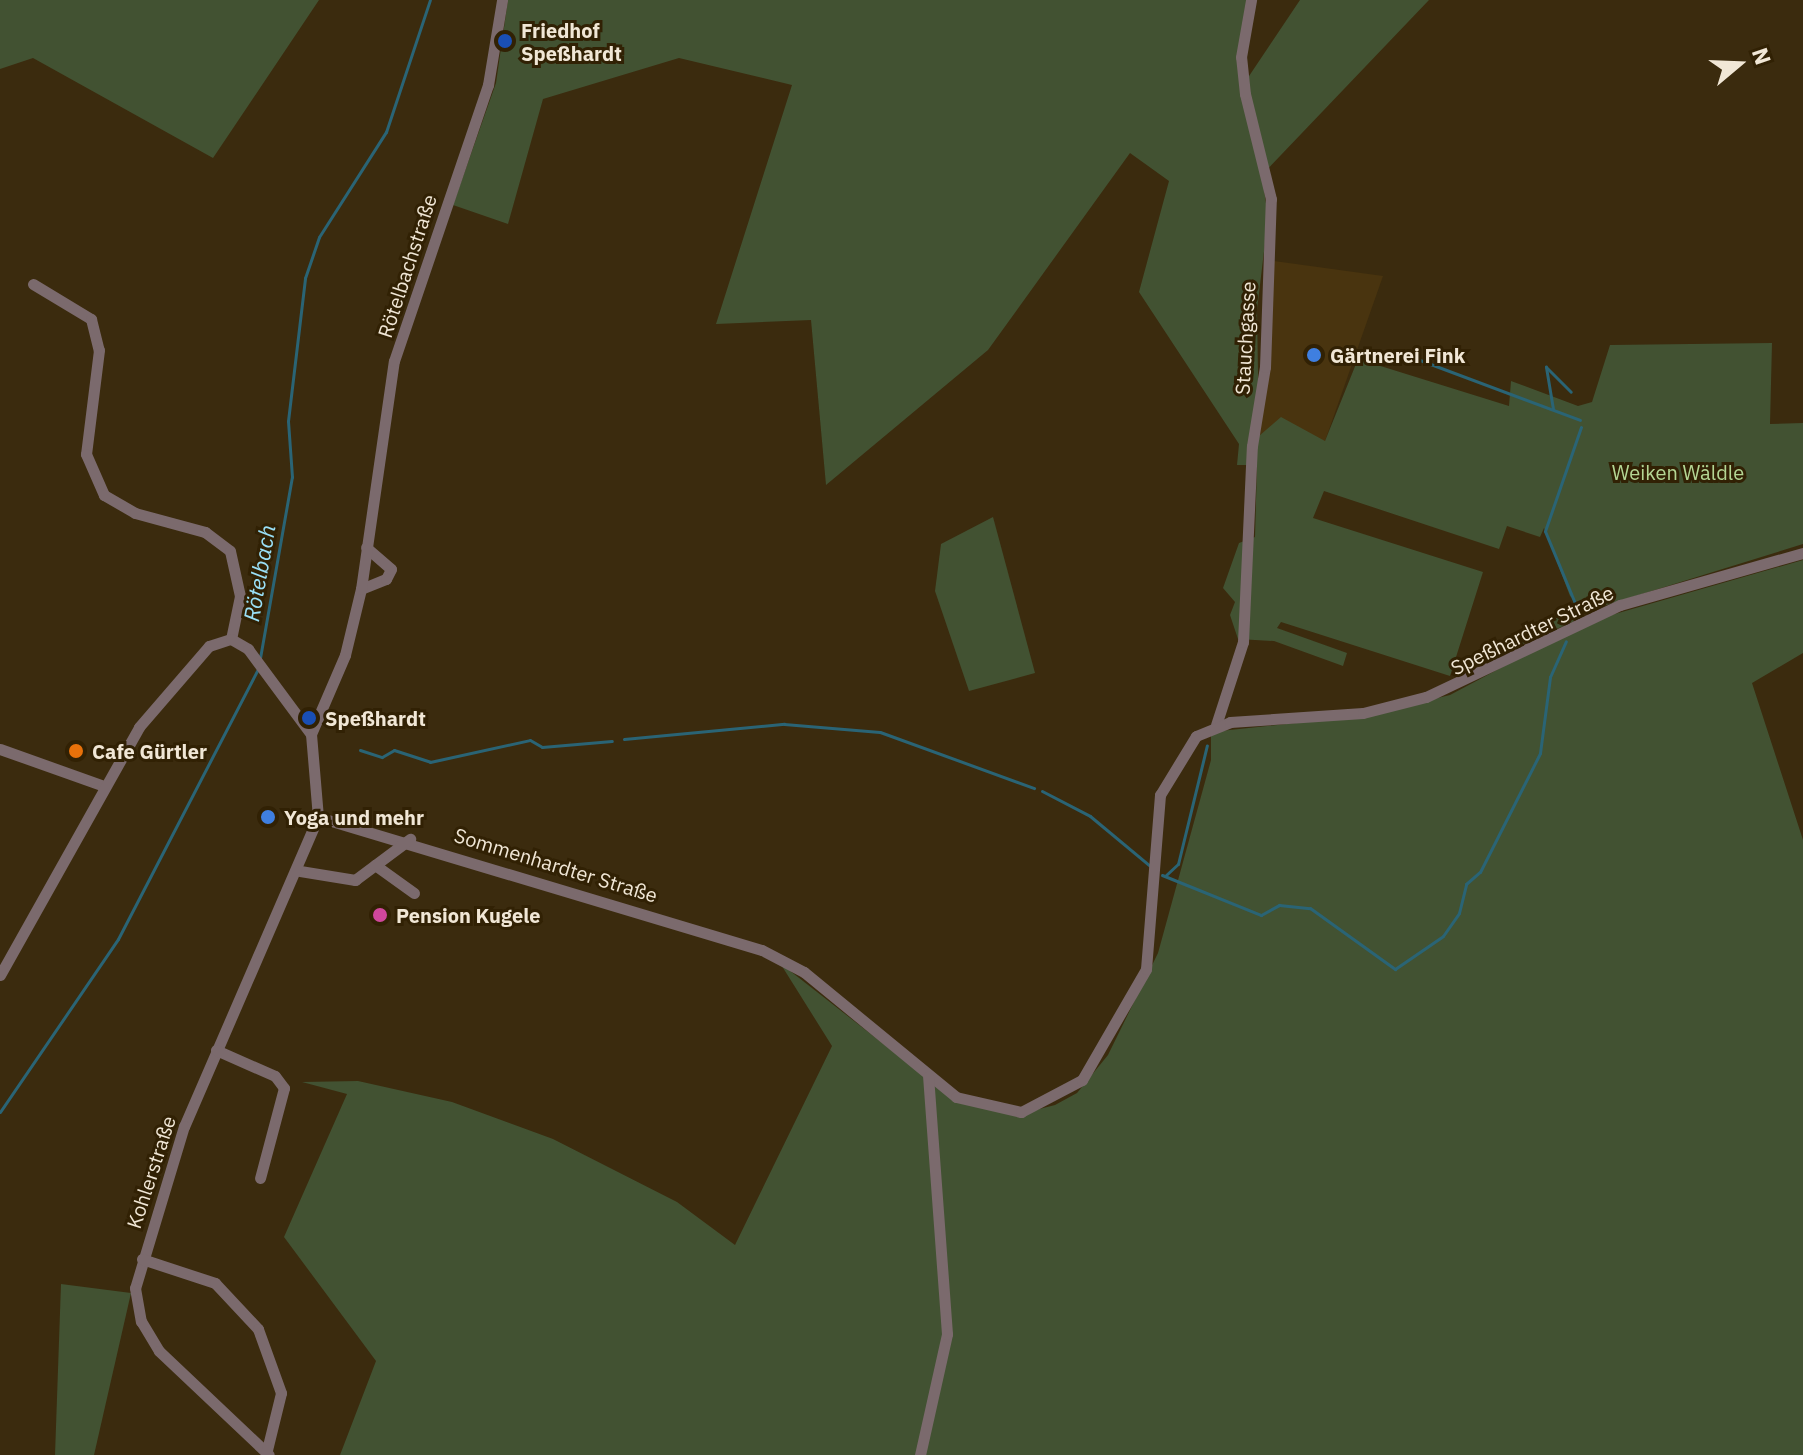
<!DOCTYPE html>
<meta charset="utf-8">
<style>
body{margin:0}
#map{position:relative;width:1803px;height:1455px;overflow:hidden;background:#3b2b0e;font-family:"IBM Plex Sans",sans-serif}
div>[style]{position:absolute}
.built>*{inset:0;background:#49340f}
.green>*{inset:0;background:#425232;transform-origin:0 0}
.stream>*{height:3px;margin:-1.5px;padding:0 1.5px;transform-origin:1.5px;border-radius:1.5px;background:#2a6475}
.minor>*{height:11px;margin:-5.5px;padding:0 5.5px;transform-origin:5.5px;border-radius:5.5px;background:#7b6a6d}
.dots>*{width:22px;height:22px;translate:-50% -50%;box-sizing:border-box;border:4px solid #312104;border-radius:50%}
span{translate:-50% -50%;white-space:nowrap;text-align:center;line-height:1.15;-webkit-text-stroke:6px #312104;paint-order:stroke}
.poi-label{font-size:20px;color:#f1e7d6;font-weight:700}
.left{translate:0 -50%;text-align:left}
.street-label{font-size:20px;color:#f1e7d6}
.park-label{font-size:20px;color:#b4d694}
.water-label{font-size:22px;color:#9ae0f7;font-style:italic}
.north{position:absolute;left:1699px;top:24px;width:80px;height:80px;-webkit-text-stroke:6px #312104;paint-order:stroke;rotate:71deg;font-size:22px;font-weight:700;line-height:32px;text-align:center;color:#f1e7d6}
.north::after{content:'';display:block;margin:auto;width:28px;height:36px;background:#f1e7d6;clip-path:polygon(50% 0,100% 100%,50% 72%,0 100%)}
</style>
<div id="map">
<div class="built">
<i style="clip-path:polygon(1274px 261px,1383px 276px,1325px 441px,1259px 436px)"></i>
</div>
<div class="green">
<i style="clip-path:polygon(0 0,319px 0,213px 158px,33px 58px,0 69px)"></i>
<i style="clip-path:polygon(508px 0,1248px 0,1241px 88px,1300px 0,1429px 0,1262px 175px,1268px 218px,1257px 310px,1259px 436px,1281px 417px,1325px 441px,1358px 359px,1509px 406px,1511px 381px,1578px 406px,1592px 402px,1610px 345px,1772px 343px,1770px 424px,1803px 423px,1803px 544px,1587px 611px,1570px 596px,1544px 528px,1540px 537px,1507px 526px,1499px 549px,1324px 491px,1313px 518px,1483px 572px,1450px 676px,1281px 622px,1277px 628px,1347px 653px,1343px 666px,1274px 641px,1238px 639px,1230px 615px,1235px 602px,1223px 588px,1239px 543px,1255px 537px,1257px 465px,1237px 465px,1239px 444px,1139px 292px,1169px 181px,1130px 153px,988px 350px,826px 485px,811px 320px,716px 324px,792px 85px,679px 58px,543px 99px,508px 224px,453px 205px,496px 83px)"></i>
<i style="clip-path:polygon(993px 517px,1035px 673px,969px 691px,935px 591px,941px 544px)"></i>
<i style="clip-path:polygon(1803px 560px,1803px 653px,1752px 683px,1803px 840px,1803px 1455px,340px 1455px,376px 1361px,284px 1237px,347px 1094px,302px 1082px,358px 1081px,452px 1102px,553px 1139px,677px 1202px,735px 1245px,832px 1046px,780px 963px,955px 1100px,1016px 1115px,1055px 1105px,1077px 1093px,1108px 1055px,1158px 953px,1211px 760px,1211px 732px,1363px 716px,1450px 695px,1587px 622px)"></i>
<i style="left:1570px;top:612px;width:10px;height:106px;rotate:66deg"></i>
<i style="clip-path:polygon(61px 1284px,131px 1293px,94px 1455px,55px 1455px)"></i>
</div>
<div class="stream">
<i style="left:1401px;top:353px;width:191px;rotate:20.5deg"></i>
<i style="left:1553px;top:409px;width:43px;rotate:-99.5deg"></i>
<i style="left:1546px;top:367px;width:35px;rotate:45deg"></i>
<i style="left:1577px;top:608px;width:83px;rotate:-112.6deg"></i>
<i style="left:1545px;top:531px;width:110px;rotate:-70.9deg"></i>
<i style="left:260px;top:658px;width:184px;rotate:-80deg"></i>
<i style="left:292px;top:477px;width:56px;rotate:-94.1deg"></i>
<i style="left:288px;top:421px;width:144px;rotate:-83.2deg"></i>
<i style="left:305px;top:278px;width:43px;rotate:-71.1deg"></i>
<i style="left:319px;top:237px;width:125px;rotate:-57.5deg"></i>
<i style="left:386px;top:132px;width:139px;rotate:-71.6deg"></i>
<i style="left:624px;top:739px;width:161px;rotate:-5.4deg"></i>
<i style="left:784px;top:724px;width:96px;rotate:4.8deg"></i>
<i style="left:880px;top:732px;width:164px;rotate:20deg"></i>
<i style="left:360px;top:750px;width:23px;rotate:18deg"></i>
<i style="left:382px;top:757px;width:14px;rotate:-30deg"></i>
<i style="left:394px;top:750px;width:38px;rotate:18deg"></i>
<i style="left:430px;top:762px;width:102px;rotate:-12.4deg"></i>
<i style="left:530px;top:740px;width:14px;rotate:30deg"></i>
<i style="left:542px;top:747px;width:70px;rotate:-4.9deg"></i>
<i style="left:1042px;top:791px;width:54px;rotate:27.5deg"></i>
<i style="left:1090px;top:816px;width:78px;rotate:39.8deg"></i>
<i style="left:1162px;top:875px;width:107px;rotate:22deg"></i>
<i style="left:1261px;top:915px;width:21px;rotate:-29deg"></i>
<i style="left:1279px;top:905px;width:31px;rotate:6deg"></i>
<i style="left:1310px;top:908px;width:105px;rotate:35.7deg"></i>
<i style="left:1395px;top:969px;width:58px;rotate:-34.5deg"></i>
<i style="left:1443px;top:936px;width:28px;rotate:-55deg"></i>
<i style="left:1459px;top:913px;width:30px;rotate:-76deg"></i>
<i style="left:1466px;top:884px;width:18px;rotate:-41deg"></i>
<i style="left:1480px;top:872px;width:133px;rotate:-63.2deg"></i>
<i style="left:1540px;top:753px;width:77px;rotate:-82.5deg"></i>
<i style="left:1550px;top:677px;width:39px;rotate:-66deg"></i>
<i style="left:1165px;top:876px;width:18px;rotate:-43deg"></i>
<i style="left:1178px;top:864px;width:122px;rotate:-76.3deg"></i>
<i style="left:0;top:1112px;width:209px;rotate:-55.7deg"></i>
<i style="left:118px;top:939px;width:304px;rotate:-62.6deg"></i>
</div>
<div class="minor">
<i style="left:33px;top:284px;width:68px;rotate:31.1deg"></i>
<i style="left:91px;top:319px;width:32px;rotate:76deg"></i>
<i style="left:99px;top:350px;width:105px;rotate:97.1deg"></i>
<i style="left:86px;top:454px;width:45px;rotate:66.3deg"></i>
<i style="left:104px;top:495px;width:36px;rotate:30deg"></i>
<i style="left:135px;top:513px;width:73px;rotate:15.2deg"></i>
<i style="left:205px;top:532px;width:31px;rotate:37deg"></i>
<i style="left:230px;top:551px;width:46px;rotate:77.5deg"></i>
<i style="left:240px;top:596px;width:44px;rotate:101.8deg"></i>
<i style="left:361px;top:589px;width:27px;rotate:-22deg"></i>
<i style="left:386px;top:579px;width:11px;rotate:-63deg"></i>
<i style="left:391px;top:569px;width:33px;rotate:-139deg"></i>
<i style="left:1216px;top:725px;width:87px;rotate:-72deg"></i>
<i style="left:1243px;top:642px;width:196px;rotate:-87.4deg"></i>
<i style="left:1252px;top:446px;width:80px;rotate:-80.7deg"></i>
<i style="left:1265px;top:367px;width:168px;rotate:-88deg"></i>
<i style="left:1271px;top:199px;width:108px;rotate:-103.9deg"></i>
<i style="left:1245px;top:94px;width:37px;rotate:-96deg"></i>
<i style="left:1241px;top:57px;width:58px;rotate:-80deg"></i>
<i style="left:311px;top:734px;width:86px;rotate:-66.7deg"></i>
<i style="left:345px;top:655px;width:68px;rotate:-76.4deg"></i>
<i style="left:361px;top:589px;width:230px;rotate:-81.8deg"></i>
<i style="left:394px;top:361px;width:292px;rotate:-71.2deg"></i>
<i style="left:488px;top:85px;width:86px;rotate:-80.6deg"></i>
<i style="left:0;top:749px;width:107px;rotate:19.6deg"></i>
<i style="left:318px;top:817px;width:463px;rotate:16.7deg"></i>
<i style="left:762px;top:950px;width:47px;rotate:27.6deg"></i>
<i style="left:804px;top:972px;width:197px;rotate:39.4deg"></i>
<i style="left:956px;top:1097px;width:67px;rotate:13deg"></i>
<i style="left:1021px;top:1112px;width:69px;rotate:-27.7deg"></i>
<i style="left:1082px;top:1080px;width:128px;rotate:-60deg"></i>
<i style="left:1146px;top:969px;width:175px;rotate:-85.4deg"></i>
<i style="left:1160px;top:795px;width:69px;rotate:-58.6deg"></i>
<i style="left:1196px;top:736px;width:37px;rotate:-22deg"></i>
<i style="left:1230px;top:722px;width:133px;rotate:-3.9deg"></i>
<i style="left:1363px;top:713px;width:65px;rotate:-14.3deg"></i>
<i style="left:1426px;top:697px;width:215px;rotate:-25.4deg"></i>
<i style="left:1620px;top:605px;width:190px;rotate:-15.9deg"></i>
<i style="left:375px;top:865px;width:48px;rotate:35.7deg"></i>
<i style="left:300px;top:871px;width:56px;rotate:9.3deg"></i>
<i style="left:355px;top:880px;width:69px;rotate:-36.7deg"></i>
<i style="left:0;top:975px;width:284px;rotate:-60.7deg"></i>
<i style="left:139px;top:727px;width:107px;rotate:-49.2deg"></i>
<i style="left:209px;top:646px;width:23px;rotate:-18deg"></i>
<i style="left:231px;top:639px;width:20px;rotate:30deg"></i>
<i style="left:248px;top:649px;width:106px;rotate:53.5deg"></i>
<i style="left:311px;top:734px;width:83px;rotate:85.2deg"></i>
<i style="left:318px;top:817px;width:337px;rotate:113.4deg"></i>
<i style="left:184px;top:1126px;width:169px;rotate:106.8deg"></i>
<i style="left:135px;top:1288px;width:34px;rotate:80deg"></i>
<i style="left:141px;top:1321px;width:35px;rotate:59deg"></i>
<i style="left:159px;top:1351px;width:151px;rotate:43.4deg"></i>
<i style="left:216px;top:1050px;width:64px;rotate:23.8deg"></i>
<i style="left:275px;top:1076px;width:15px;rotate:53deg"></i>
<i style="left:284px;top:1088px;width:93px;rotate:104.9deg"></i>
<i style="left:142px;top:1259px;width:77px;rotate:18.2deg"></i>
<i style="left:215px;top:1283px;width:63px;rotate:46.9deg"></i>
<i style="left:258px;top:1329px;width:68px;rotate:70.2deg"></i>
<i style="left:281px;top:1393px;width:63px;rotate:103.8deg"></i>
<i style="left:920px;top:1455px;width:124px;rotate:-77.4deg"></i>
<i style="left:947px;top:1334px;width:258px;rotate:-94.2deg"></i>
</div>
<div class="dots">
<i style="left:505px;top:41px;background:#1a4fb4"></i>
<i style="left:1314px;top:355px;background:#3f7fe0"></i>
<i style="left:309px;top:718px;background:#1a4fb4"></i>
<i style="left:76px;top:751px;background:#e8710a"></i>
<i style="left:268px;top:817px;background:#3f7fe0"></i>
<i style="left:380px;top:915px;background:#d1479c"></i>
</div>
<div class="poi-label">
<span class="left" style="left:521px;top:42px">Friedhof<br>Speßhardt</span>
<span class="left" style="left:1330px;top:355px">Gärtnerei Fink</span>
<span class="left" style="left:325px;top:718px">Speßhardt</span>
<span class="left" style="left:92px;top:751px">Cafe Gürtler</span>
<span class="left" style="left:284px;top:817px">Yoga und mehr</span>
<span class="left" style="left:396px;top:915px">Pension Kugele</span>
</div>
<div class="street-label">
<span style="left:407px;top:266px;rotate:-72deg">Rötelbachstraße</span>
<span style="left:1245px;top:338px;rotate:-87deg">Stauchgasse</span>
<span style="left:1532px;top:630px;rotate:-26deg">Speßhardter Straße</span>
<span style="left:556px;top:865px;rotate:17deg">Sommenhardter Straße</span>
<span style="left:151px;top:1172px;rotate:-72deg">Kohlerstraße</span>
</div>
<div class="park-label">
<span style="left:1678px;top:472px">Weiken Wäldle</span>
</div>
<div class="water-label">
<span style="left:259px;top:573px;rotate:-80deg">Rötelbach</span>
</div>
<div class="north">N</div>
</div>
